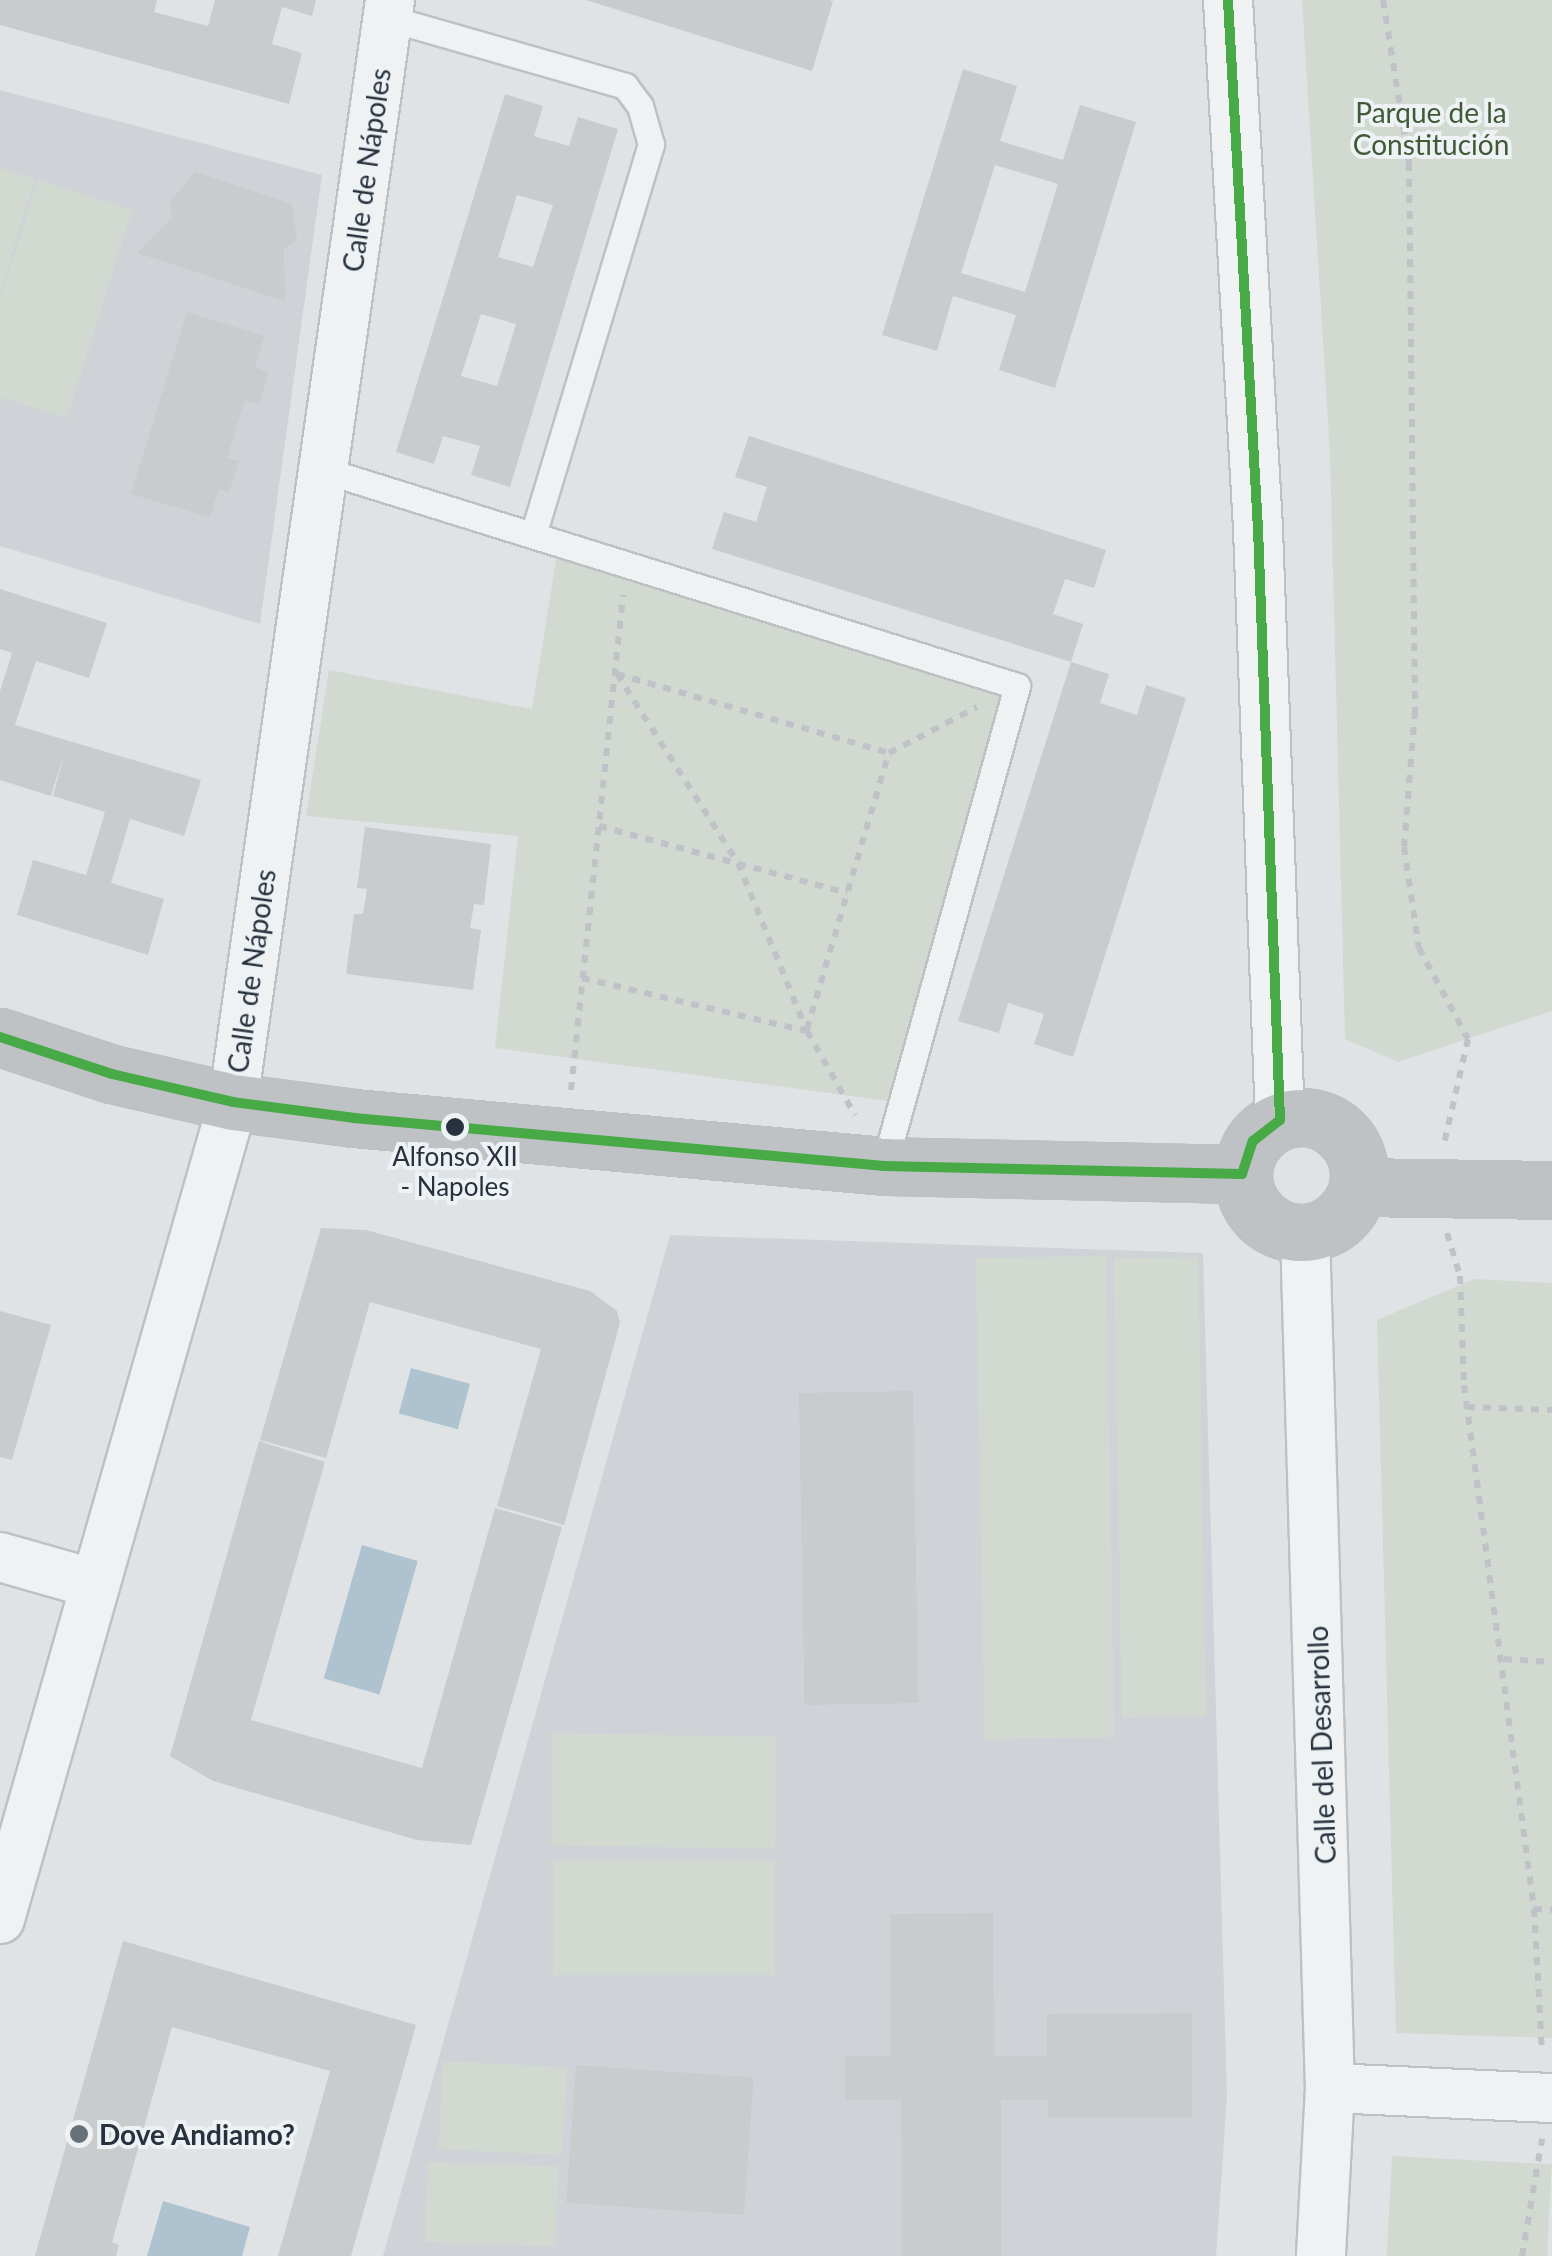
<!DOCTYPE html>
<meta charset="utf-8">
<style>
body{margin:0}
#map{position:relative;width:1552px;height:2256px;overflow:hidden;background:#e0e3e5;font-family:Lato,sans-serif}
div>[style]{position:absolute}
.built>*{inset:0;background:#cfd3d8}
.green>*{inset:0;background:#d2d9d1;transform-origin:0 0}
.water>*{inset:0;background:#afc2d0;transform-origin:0 0}
.building>*{inset:0;background:#c9cbcd;transform-origin:0 0}
.path>*{height:6px;margin-top:-3px;transform-origin:0;background:repeating-linear-gradient(90deg,#bfc2c6 0 8px,transparent 0 16px)}
.roads{filter:drop-shadow(2px 0 #bec1c3) drop-shadow(-2px 0 #bec1c3) drop-shadow(0 2px #bec1c3) drop-shadow(0 -2px #bec1c3)}
.lane>*{height:25px;margin:-12.5px;padding:0 12.5px;transform-origin:12.5px;border-radius:12.5px;background:#f0f1f2}
.street>*{height:48px;margin:-24px;padding:0 24px;transform-origin:24px;border-radius:24px;background:#f0f1f2}
.secondary>*{height:55px;margin:-27.5px;padding:0 27.5px;transform-origin:27.5px;border-radius:27.5px;background:#bec2c5}
.secondary>.ring{margin:-27.5px;padding:0;box-sizing:content-box;background:none;border:55px solid #bec2c5;border-radius:50%}
.bus-1>*{height:10px;margin:-5px;padding:0 5px;transform-origin:5px;border-radius:5px;background:#47aa46}
.dots>*{width:28px;height:28px;translate:-50% -50%;box-sizing:border-box;border:5px solid #eef2f5;border-radius:50%}
span{translate:-50% -50%;white-space:nowrap;text-align:center;line-height:1.15;-webkit-text-stroke:8px #eef2f5;paint-order:stroke}
.bus-label{font-size:26px;color:#28323e}
.park-label{font-size:28px;color:#405936}
.street-label{font-size:28px;color:#28323e}
.poi-label{font-size:28px;color:#28323e;font-weight:700}
.left{translate:0 -50%;text-align:left}
</style>
<div id="map">
<div class="built">
<i style="clip-path:polygon(0 90px,322px 175px,260px 624px,0 546px)"></i>
<i style="clip-path:polygon(670px 1235px,1203px 1253px,1227px 2097px,1216px 2256px,383px 2256px)"></i>
</div>
<div class="green">
<i style="clip-path:polygon(1302px 0,1552px 0,1552px 1011px,1398px 1062px,1345px 1039px,1330px 455px)"></i>
<i style="clip-path:polygon(0 168px,35px 179px,0 292px)"></i>
<i style="clip-path:polygon(38px 180px,132px 210px,67px 418px,0 397px,0 299px)"></i>
<i style="clip-path:polygon(557px 554px,1001px 693px,888px 1101px,495px 1048px,518px 836px,306px 816px,329px 670px,532px 709px)"></i>
<i style="left:1106px;top:1256px;width:481px;height:130px;rotate:89deg"></i>
<i style="left:1198px;top:1257px;width:459px;height:84px;rotate:89deg"></i>
<i style="clip-path:polygon(1474px 1279px,1552px 1283px,1552px 2038px,1396px 2033px,1377px 1320px)"></i>
<i style="left:553px;top:1733px;width:224px;height:112px;rotate:1deg"></i>
<i style="left:553px;top:1861px;width:222px;height:114px"></i>
<i style="left:443px;top:2061px;width:124px;height:88px;rotate:3deg"></i>
<i style="left:1392px;top:2156px;width:160px;height:100px;rotate:3deg"></i>
<i style="left:428px;top:2162px;width:130px;height:80px;rotate:2deg"></i>
</div>
<div class="water">
<i style="left:411px;top:1368px;width:61px;height:47px;rotate:15deg"></i>
<i style="left:362px;top:1545px;width:58px;height:139px;rotate:16deg"></i>
<i style="clip-path:polygon(163px 2201px,250px 2227px,242px 2256px,147px 2256px)"></i>
</div>
<div class="building">
<i style="clip-path:polygon(0 0,157px 0,154px 12px,208px 26px,215px 0,316px 0,312px 16px,282px 7px,272px 44px,302px 53px,289px 104px,0 25px)"></i>
<i style="clip-path:polygon(586px 0,829px 0,833px 1px,812px 71px)"></i>
<i style="clip-path:polygon(evenodd,963px 69px,1017px 86px,1000px 141px,1063px 160px,1080px 105px,1136px 122px,1055px 388px,999px 370px,1016px 315px,953px 296px,937px 351px,882px 335px,963px 69px,995px 165px,1058px 184px,1025px 292px,961px 273px,995px 165px)"></i>
<i style="clip-path:polygon(evenodd,505px 94px,543px 106px,534px 136px,569px 146px,578px 117px,618px 129px,510px 487px,471px 475px,480px 446px,443px 436px,434px 464px,396px 452px,505px 94px,517px 195px,553px 205px,533px 267px,498px 257px,517px 195px,505px 94px,481px 314px,516px 324px,497px 386px,461px 376px,481px 314px)"></i>
<i style="clip-path:polygon(195px 172px,292px 204px,297px 239px,284px 249px,285px 301px,137px 253px,172px 218px,170px 202px)"></i>
<i style="clip-path:polygon(187px 312px,264px 336px,255px 367px,269px 372px,259px 404px,245px 400px,227px 458px,239px 461px,229px 492px,219px 489px,210px 517px,131px 494px)"></i>
<i style="clip-path:polygon(749px 436px,1106px 550px,1094px 588px,1065px 579px,1053px 614px,1083px 624px,1071px 662px,712px 549px,724px 512px,756px 522px,767px 487px,735px 477px)"></i>
<i style="clip-path:polygon(0 589px,107px 623px,89px 678px,36px 661px,15px 725px,201px 780px,184px 836px,130px 819px,111px 883px,164px 899px,148px 955px,17px 915px,33px 860px,86px 875px,105px 812px,53px 796px,64px 754px,51px 796px,0 780px,0 691px,12px 653px,0 649px)"></i>
<i style="clip-path:polygon(1071px 662px,1109px 674px,1100px 703px,1137px 715px,1146px 685px,1186px 698px,1073px 1057px,1034px 1044px,1044px 1014px,1008px 1003px,999px 1033px,958px 1021px)"></i>
<i style="clip-path:polygon(365px 827px,491px 844px,484px 905px,474px 904px,470px 928px,481px 930px,473px 990px,346px 974px,354px 914px,363px 914px,367px 889px,357px 888px)"></i>
<i style="clip-path:polygon(321px 1228px,366px 1230px,590px 1291px,617px 1311px,620px 1323px,564px 1525px,497px 1506px,541px 1349px,370px 1302px,326px 1458px,260px 1440px)"></i>
<i style="clip-path:polygon(0 1311px,51px 1325px,12px 1460px,0 1457px)"></i>
<i style="left:913px;top:1391px;width:312px;height:114px;rotate:89deg"></i>
<i style="clip-path:polygon(259px 1441px,325px 1462px,251px 1720px,422px 1768px,495px 1508px,562px 1527px,471px 1845px,417px 1840px,213px 1781px,170px 1756px)"></i>
<i style="clip-path:polygon(993px 1913px,994px 2056px,1047px 2056px,1047px 2014px,1192px 2013px,1192px 2117px,1048px 2117px,1048px 2100px,1001px 2100px,1001px 2256px,902px 2256px,901px 2100px,845px 2100px,845px 2056px,891px 2056px,890px 1914px)"></i>
<i style="clip-path:polygon(123px 1941px,416px 2025px,351px 2256px,278px 2256px,330px 2071px,172px 2027px,112px 2242px,119px 2245px,116px 2256px,35px 2256px)"></i>
<i style="left:576px;top:2065px;width:178px;height:138px;rotate:4deg"></i>
</div>
<div class="path">
<i style="left:1383px;top:0;width:165px;rotate:80.9deg"></i>
<i style="left:1409px;top:163px;width:548px;rotate:89.37deg"></i>
<i style="left:1415px;top:711px;width:136px;rotate:94.6deg"></i>
<i style="left:1404px;top:847px;width:102px;rotate:81.6deg"></i>
<i style="left:1419px;top:948px;width:103px;rotate:61.7deg"></i>
<i style="left:1468px;top:1039px;width:108px;rotate:102.9deg"></i>
<i style="left:617px;top:674px;width:224px;rotate:57.4deg"></i>
<i style="left:738px;top:863px;width:182px;rotate:67.7deg"></i>
<i style="left:807px;top:1031px;width:97px;rotate:60.3deg"></i>
<i style="left:617px;top:674px;width:283px;rotate:16.2deg"></i>
<i style="left:889px;top:753px;width:99px;rotate:-27.6deg"></i>
<i style="left:599px;top:826px;width:257px;rotate:15.1deg"></i>
<i style="left:582px;top:978px;width:231px;rotate:13.3deg"></i>
<i style="left:807px;top:1029px;width:288px;rotate:-73.5deg"></i>
<i style="left:571px;top:1090px;width:498px;rotate:-84deg"></i>
<i style="left:1447px;top:1233px;width:45px;rotate:73.2deg"></i>
<i style="left:1460px;top:1276px;width:109px;rotate:87.9deg"></i>
<i style="left:1464px;top:1385px;width:529px;rotate:82.39deg"></i>
<i style="left:1534px;top:1909px;width:144px;rotate:86.8deg"></i>
<i style="left:1467px;top:1407px;width:85px;rotate:2deg"></i>
<i style="left:1504px;top:1659px;width:48px;rotate:3.6deg"></i>
<i style="left:1534px;top:1909px;width:18px;rotate:3deg"></i>
<i style="left:1522px;top:2256px;width:119px;rotate:-80.3deg"></i>
</div>
<div class="roads">
<div class="lane">
<i style="left:388px;top:18px;width:247px;rotate:16deg"></i>
<i style="left:625px;top:86px;width:25px;rotate:53deg"></i>
<i style="left:640px;top:106px;width:40px;rotate:74deg"></i>
<i style="left:651px;top:144px;width:408px;rotate:106.8deg"></i>
<i style="left:323px;top:470px;width:727px;rotate:17.29deg"></i>
<i style="left:1017px;top:686px;width:498px;rotate:105.5deg"></i>
</div>
<div class="street">
<i style="left:1228px;top:0;width:530px;rotate:86.75deg"></i>
<i style="left:1258px;top:529px;width:591px;rotate:87.87deg"></i>
<i style="left:1305px;top:1233px;width:855px;rotate:88.33deg"></i>
<i style="left:1330px;top:2088px;width:168px;rotate:93.1deg"></i>
<i style="left:0;top:1557px;width:99px;rotate:15.9deg"></i>
<i style="left:0;top:1919px;width:850px;rotate:-74.08deg"></i>
<i style="left:233px;top:1102px;width:1113px;rotate:-81.89deg"></i>
<i style="left:1330px;top:2088px;width:222px;rotate:2.6deg"></i>
</div>
<div class="secondary">
<i style="left:0;top:1037px;width:118px;rotate:18.3deg"></i>
<i style="left:112px;top:1074px;width:124px;rotate:13deg"></i>
<i style="left:233px;top:1102px;width:122px;rotate:7.5deg"></i>
<i style="left:354px;top:1118px;width:532px;rotate:5.17deg"></i>
<i style="left:884px;top:1166px;width:358px;rotate:1.3deg"></i>
<i class="ring" style="left:1243px;top:1117px;width:61px;height:61px"></i>
<i style="left:1359px;top:1187px;width:193px;rotate:0.9deg"></i>
</div>
</div>
<div class="bus-1">
<i style="left:0;top:1037px;width:118px;rotate:18.3deg"></i>
<i style="left:112px;top:1074px;width:124px;rotate:13deg"></i>
<i style="left:233px;top:1102px;width:122px;rotate:7.5deg"></i>
<i style="left:354px;top:1118px;width:532px;rotate:5.17deg"></i>
<i style="left:884px;top:1166px;width:358px;rotate:1.3deg"></i>
<i style="left:1242px;top:1174px;width:35px;rotate:-72deg"></i>
<i style="left:1253px;top:1141px;width:34px;rotate:-38deg"></i>
<i style="left:1280px;top:1120px;width:591px;rotate:-92.13deg"></i>
<i style="left:1258px;top:529px;width:530px;rotate:-93.25deg"></i>
</div>
<div class="dots">
<i style="left:455px;top:1127px;background:#28323e"></i>
<i style="left:79px;top:2134px;background:#687078"></i>
</div>
<div class="bus-label">
<span style="left:455px;top:1172px">Alfonso XII<br>- Napoles</span>
</div>
<div class="park-label">
<span style="left:1431px;top:128px">Parque de la<br>Constitución</span>
</div>
<div class="street-label">
<span style="left:366px;top:170px;rotate:-82deg">Calle de Nápoles</span>
<span style="left:251px;top:971px;rotate:-82deg">Calle de Nápoles</span>
<span style="left:1321px;top:1745px;rotate:-92deg">Calle del Desarrollo</span>
</div>
<div class="poi-label">
<span class="left" style="left:99px;top:2134px">Dove Andiamo?</span>
</div>
</div>
